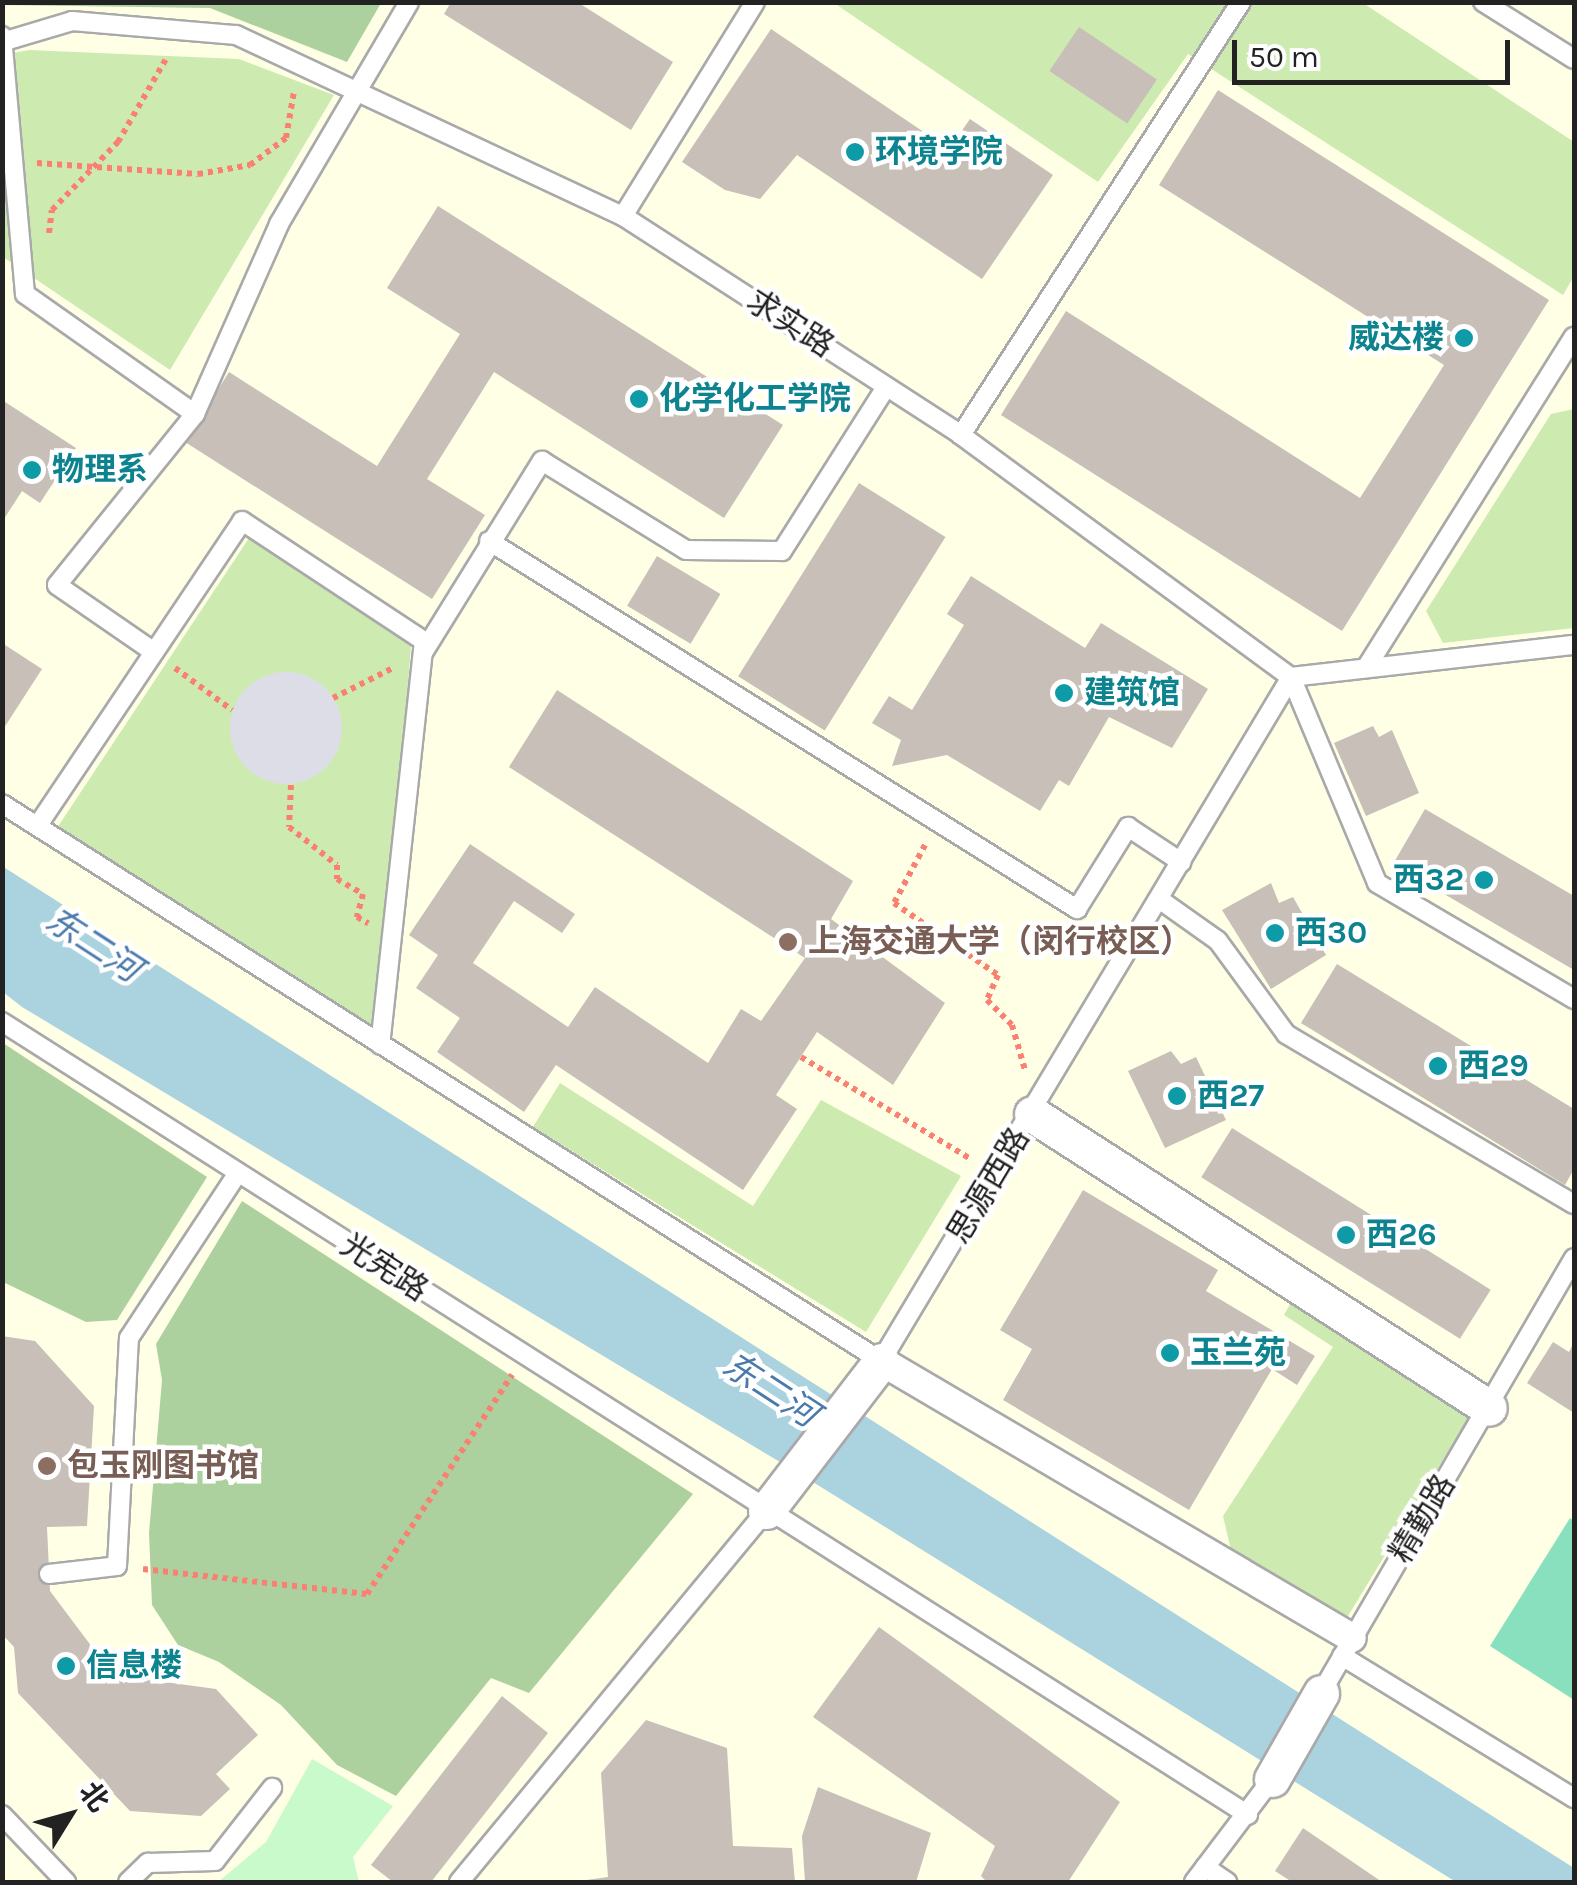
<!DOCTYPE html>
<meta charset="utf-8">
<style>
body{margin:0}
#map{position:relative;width:1577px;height:1885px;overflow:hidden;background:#f2efe9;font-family:Karla,"Noto Sans SC",sans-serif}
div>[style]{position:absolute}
.education>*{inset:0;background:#ffffe5;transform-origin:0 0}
.grass>*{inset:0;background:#cdebb0}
.forest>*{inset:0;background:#add19e}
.park>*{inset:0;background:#c8facc}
.pitch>*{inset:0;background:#88e0be}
.plaza>*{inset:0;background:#dddde8}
.round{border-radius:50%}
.water>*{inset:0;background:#aad3df}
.building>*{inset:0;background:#c7bfb8;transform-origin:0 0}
.path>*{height:6px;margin-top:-3px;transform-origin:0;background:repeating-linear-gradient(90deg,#fa8072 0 5px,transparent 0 10px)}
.roads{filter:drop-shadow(2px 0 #a9a9a9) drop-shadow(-2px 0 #a9a9a9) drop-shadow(0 2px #a9a9a9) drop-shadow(0 -2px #a9a9a9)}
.service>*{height:18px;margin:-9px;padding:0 9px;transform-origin:9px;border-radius:9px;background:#fff}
.pedestrian>*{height:28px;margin:-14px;padding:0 14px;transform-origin:14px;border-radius:14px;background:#fff}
.minor>*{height:35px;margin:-17.5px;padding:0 17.5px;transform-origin:17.5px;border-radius:17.5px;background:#fff}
.dots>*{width:28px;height:28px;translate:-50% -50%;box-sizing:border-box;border:5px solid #fff;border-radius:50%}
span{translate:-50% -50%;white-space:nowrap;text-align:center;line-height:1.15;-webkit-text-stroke:9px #fff;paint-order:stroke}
.culture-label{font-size:32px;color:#0d838f;font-weight:700}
.left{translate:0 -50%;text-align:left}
.right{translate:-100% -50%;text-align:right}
.street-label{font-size:32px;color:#222}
.education-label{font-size:32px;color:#785e54;font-weight:700}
.water-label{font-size:35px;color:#4a7aab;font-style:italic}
.frame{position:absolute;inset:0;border:5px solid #222;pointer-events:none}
.north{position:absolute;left:20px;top:1765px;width:100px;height:100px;-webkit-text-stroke:8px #fff;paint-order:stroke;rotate:53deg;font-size:28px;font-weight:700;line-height:40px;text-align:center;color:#222}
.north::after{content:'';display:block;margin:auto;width:35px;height:45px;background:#222;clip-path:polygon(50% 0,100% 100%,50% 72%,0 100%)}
.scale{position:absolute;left:1232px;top:40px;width:278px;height:45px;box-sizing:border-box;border:5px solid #222;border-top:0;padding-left:12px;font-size:30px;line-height:35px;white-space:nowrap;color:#222;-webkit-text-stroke:8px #fff;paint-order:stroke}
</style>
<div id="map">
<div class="education">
<i style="left:3px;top:3px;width:1571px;height:1879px"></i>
</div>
<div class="grass">
<i style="clip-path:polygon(834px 3px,1363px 3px,1574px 142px,1574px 276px,1563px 295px,1188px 54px,1098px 182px)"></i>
<i style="clip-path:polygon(29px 50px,239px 59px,334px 95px,170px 370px,3px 257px,2px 55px)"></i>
<i style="clip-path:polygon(1574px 409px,1574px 628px,1443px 643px,1426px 611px,1551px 414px)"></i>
<i style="clip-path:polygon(255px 529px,412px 633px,380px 1045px,53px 834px)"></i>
<i style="clip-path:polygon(560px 1083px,753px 1206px,821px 1100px,961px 1176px,866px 1332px,533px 1127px)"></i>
<i style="clip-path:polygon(1295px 1295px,1475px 1407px,1345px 1621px,1231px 1550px,1223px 1516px,1333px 1347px,1284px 1315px)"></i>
</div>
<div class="forest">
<i style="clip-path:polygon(381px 3px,347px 62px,210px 8px,2px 5px)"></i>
<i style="clip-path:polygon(3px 1043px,207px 1177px,117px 1320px,86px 1322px,3px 1282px)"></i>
<i style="clip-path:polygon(242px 1201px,693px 1494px,529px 1693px,491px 1678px,396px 1796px,337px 1765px,281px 1705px,219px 1662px,178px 1645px,152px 1605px,149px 1533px,162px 1380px,156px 1344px)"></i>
</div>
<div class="park">
<i style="clip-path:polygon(312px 1759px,393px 1806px,353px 1857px,359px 1882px,218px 1882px,266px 1842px)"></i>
</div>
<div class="pitch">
<i style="clip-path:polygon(1570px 1518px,1574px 1521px,1574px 1700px,1490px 1646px)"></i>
</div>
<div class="plaza">
<i class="round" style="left:230px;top:672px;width:112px;height:112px"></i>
</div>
<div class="water">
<i style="clip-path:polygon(2px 866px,1574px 1868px,1574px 1882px,1456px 1882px,800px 1474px,22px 1007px,3px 992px)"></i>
</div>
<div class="building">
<i style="clip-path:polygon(451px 2px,577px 2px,673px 62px,631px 130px,444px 14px)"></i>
<i style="left:1079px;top:27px;width:94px;height:53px;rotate:34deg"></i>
<i style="clip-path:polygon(771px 29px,949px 149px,970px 119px,1053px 175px,982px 279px,797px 155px,760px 199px,725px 190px,682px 162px)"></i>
<i style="clip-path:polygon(1218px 90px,1549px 300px,1342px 631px,1001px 415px,1066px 311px,1360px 498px,1444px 365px,1159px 185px)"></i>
<i style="clip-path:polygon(438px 206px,783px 425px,724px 518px,494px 372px,427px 479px,485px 515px,432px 599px,185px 442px,229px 372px,377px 466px,460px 334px,387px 288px)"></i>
<i style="clip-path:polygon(2px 400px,76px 448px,40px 503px,22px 491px,2px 522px)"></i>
<i style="left:859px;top:483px;width:102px;height:228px;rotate:32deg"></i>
<i style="left:657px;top:556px;width:74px;height:58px;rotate:31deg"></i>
<i style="clip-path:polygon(971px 576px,1085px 648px,1101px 623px,1208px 689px,1172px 748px,1109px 717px,1069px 786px,1059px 780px,1040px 811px,947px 755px,892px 766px,901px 740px,872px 723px,889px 696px,912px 710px,964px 625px,947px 614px)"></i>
<i style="clip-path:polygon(2px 643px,42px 669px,2px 731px)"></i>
<i style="clip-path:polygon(557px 690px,853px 881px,831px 919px,945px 1003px,893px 1085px,817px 1032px,776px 1095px,797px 1109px,743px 1190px,556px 1065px,524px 1112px,437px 1052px,460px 1018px,416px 988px,438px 955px,409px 935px,470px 844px,575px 914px,562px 933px,514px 901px,473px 963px,568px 1027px,595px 987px,708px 1063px,741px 1009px,761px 1021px,805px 958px,509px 767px)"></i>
<i style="clip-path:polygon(1373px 726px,1379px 737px,1392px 730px,1419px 793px,1366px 816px,1334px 743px)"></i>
<i style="clip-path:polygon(1425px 809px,1574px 896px,1574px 970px,1393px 864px)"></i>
<i style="clip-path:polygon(1271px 883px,1279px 903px,1293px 897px,1326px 955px,1271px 989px,1222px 910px)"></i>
<i style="clip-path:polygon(1337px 964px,1574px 1109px,1574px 1169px,1565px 1185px,1301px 1023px)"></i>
<i style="clip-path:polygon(1171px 1051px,1181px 1064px,1196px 1057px,1226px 1120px,1165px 1148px,1128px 1071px)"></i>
<i style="left:1232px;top:1128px;width:305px;height:58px;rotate:32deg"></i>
<i style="clip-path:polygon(1083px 1190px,1218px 1270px,1206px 1291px,1315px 1356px,1297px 1385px,1272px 1369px,1189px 1510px,1003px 1400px,1032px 1349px,1000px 1330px)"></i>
<i style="clip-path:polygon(2px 1336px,35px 1341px,94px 1406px,87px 1526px,47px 1527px,50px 1591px,98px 1655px,135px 1678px,216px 1689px,258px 1735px,216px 1774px,230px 1789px,201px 1816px,130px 1811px,18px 1693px,14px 1647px,2px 1634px)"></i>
<i style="clip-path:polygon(1553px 1342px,1569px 1352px,1574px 1342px,1574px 1413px,1527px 1383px)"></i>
<i style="clip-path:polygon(879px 1627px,1120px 1802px,1068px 1882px,987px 1882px,981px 1876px,995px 1846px,813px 1717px)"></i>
<i style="clip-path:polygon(502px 1696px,548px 1733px,431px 1882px,393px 1882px,371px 1865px)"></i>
<i style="clip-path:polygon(646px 1720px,727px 1748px,733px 1846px,792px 1848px,795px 1882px,572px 1882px,608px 1877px,601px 1773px)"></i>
<i style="clip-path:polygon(818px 1787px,931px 1833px,916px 1882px,805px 1882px,802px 1836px)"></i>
<i style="clip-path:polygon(1303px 1828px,1382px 1882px,1292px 1882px,1275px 1871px)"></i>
</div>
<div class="path">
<i style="left:37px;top:163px;width:161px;rotate:3.9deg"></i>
<i style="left:198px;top:174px;width:53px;rotate:-9.8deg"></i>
<i style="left:250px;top:165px;width:45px;rotate:-36.9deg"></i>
<i style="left:286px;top:138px;width:48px;rotate:-80.3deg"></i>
<i style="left:49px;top:233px;width:23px;rotate:-83deg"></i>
<i style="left:52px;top:210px;width:95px;rotate:-45.9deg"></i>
<i style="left:118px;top:142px;width:98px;rotate:-60deg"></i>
<i style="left:175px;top:668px;width:71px;rotate:36.4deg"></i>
<i style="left:333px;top:698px;width:69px;rotate:-26.6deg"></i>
<i style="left:291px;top:785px;width:42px;rotate:92.7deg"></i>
<i style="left:289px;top:827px;width:61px;rotate:38.4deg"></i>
<i style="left:337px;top:865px;width:14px;rotate:90deg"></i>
<i style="left:337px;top:879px;width:30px;rotate:30deg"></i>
<i style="left:363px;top:894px;width:24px;rotate:105deg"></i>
<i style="left:357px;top:917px;width:13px;rotate:29deg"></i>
<i style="left:925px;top:845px;width:66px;rotate:118.1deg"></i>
<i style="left:894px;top:903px;width:126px;rotate:34.7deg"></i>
<i style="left:998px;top:975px;width:27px;rotate:114deg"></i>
<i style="left:987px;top:1000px;width:35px;rotate:45deg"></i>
<i style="left:1012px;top:1025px;width:47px;rotate:73.9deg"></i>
<i style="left:801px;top:1057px;width:198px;rotate:31deg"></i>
<i style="left:143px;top:1569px;width:225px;rotate:6.4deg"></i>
<i style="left:367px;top:1594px;width:263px;rotate:-56.5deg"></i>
</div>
<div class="roads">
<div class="service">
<i style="left:1483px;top:2px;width:107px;rotate:32.1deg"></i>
<i style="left:2px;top:36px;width:259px;rotate:84.9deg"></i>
<i style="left:25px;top:294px;width:208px;rotate:35.2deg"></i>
<i style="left:2px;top:42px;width:73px;rotate:-16.7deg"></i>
<i style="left:72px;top:21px;width:165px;rotate:4.9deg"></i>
<i style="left:236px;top:35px;width:427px;rotate:25.1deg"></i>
<i style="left:623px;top:216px;width:403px;rotate:32.9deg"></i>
<i style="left:961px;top:435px;width:409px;rotate:36.3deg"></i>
<i style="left:623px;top:216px;width:251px;rotate:-58.3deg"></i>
<i style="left:961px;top:435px;width:516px;rotate:-57.11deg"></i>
<i style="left:489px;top:541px;width:694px;rotate:32.04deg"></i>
<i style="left:1077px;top:909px;width:97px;rotate:-58.1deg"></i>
<i style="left:1128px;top:827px;width:64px;rotate:33.4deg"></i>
<i style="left:424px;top:651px;width:224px;rotate:-58.2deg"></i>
<i style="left:542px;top:461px;width:169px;rotate:31.7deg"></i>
<i style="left:686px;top:550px;width:96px;rotate:0.6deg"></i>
<i style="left:782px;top:551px;width:194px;rotate:-57.6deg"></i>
<i style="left:154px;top:652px;width:118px;rotate:-145.4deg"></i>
<i style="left:57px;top:585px;width:220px;rotate:-51.1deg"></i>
<i style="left:195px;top:414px;width:208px;rotate:-66.1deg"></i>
<i style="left:279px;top:224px;width:257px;rotate:-59.6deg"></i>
<i style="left:1366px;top:668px;width:391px;rotate:-57.9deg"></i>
<i style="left:1291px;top:677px;width:223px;rotate:67.3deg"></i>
<i style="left:1377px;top:883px;width:229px;rotate:30.5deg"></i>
<i style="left:1291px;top:677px;width:285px;rotate:-6.5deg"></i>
<i style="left:2px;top:804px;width:1041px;rotate:32.36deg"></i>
<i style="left:881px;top:1361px;width:797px;rotate:-59.06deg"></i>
<i style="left:38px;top:825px;width:366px;rotate:-56.1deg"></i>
<i style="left:242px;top:521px;width:218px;rotate:33.4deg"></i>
<i style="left:424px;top:641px;width:406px;rotate:96.2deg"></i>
<i style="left:1159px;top:899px;width:72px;rotate:35.4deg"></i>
<i style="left:1218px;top:941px;width:115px;rotate:53.8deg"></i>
<i style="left:1286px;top:1034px;width:334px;rotate:30.6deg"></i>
<i style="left:2px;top:1022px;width:1477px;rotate:32.47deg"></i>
<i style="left:49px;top:1574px;width:68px;rotate:-6.7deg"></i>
<i style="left:117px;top:1566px;width:228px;rotate:-87deg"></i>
<i style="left:129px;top:1338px;width:196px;rotate:-56.6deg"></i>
<i style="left:1342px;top:1656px;width:272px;rotate:31.5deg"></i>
<i style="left:1321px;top:1693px;width:503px;rotate:-59.82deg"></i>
<i style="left:2px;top:1815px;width:93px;rotate:46.3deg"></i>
<i style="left:1205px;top:1867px;width:27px;rotate:34deg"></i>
<i style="left:128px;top:1882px;width:28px;rotate:-44deg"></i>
<i style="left:148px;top:1863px;width:67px;rotate:-1.7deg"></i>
<i style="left:215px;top:1861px;width:93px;rotate:-52deg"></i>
<i style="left:459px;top:1882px;width:482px;rotate:-50.4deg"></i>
<i style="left:1194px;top:1882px;width:129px;rotate:-52.9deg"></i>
</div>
<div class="pedestrian">
<i style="left:881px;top:1361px;width:546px;rotate:30.46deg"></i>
</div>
<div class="minor">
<i style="left:1032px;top:1114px;width:543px;rotate:32.75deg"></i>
<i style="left:766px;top:1511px;width:189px;rotate:-52.5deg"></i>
<i style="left:1272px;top:1779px;width:99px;rotate:-60.3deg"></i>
</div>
</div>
<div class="dots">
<i style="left:855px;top:152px;background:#0f9aa8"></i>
<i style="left:1464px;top:338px;background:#0f9aa8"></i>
<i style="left:639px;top:399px;background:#0f9aa8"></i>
<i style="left:32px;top:470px;background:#0f9aa8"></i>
<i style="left:1064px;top:693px;background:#0f9aa8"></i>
<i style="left:1484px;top:880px;background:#0f9aa8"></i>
<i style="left:1275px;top:933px;background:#0f9aa8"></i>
<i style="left:788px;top:942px;background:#8d6e63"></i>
<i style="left:1438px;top:1066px;background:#0f9aa8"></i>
<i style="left:1177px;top:1096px;background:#0f9aa8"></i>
<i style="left:1346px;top:1235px;background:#0f9aa8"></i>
<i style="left:1170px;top:1353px;background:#0f9aa8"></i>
<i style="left:47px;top:1466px;background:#8d6e63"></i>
<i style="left:66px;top:1666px;background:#0f9aa8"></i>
</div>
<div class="culture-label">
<span class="left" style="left:875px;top:152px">环境学院</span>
<span class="right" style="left:1444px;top:338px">威达楼</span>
<span class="left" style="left:659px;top:399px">化学化工学院</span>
<span class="left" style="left:52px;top:470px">物理系</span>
<span class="left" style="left:1084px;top:693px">建筑馆</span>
<span class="right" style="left:1464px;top:880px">西32</span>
<span class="left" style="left:1295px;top:933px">西30</span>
<span class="left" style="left:1458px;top:1066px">西29</span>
<span class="left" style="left:1197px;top:1096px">西27</span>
<span class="left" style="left:1366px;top:1235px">西26</span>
<span class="left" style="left:1190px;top:1353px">玉兰苑</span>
<span class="left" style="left:86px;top:1666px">信息楼</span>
</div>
<div class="street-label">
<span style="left:790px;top:324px;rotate:33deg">求实路</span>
<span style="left:989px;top:1186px;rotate:-59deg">思源西路</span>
<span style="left:384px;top:1268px;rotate:33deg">光宪路</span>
<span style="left:1423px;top:1519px;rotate:-59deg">精勤路</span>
</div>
<div class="education-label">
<span class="left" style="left:808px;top:942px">上海交通大学（闵行校区）</span>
<span class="left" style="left:67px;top:1466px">包玉刚图书馆</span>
</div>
<div class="water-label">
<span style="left:93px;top:945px;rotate:33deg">东二河</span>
<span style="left:770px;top:1390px;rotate:33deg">东二河</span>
</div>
<div class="frame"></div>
<div class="north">北</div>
<div class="scale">50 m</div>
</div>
